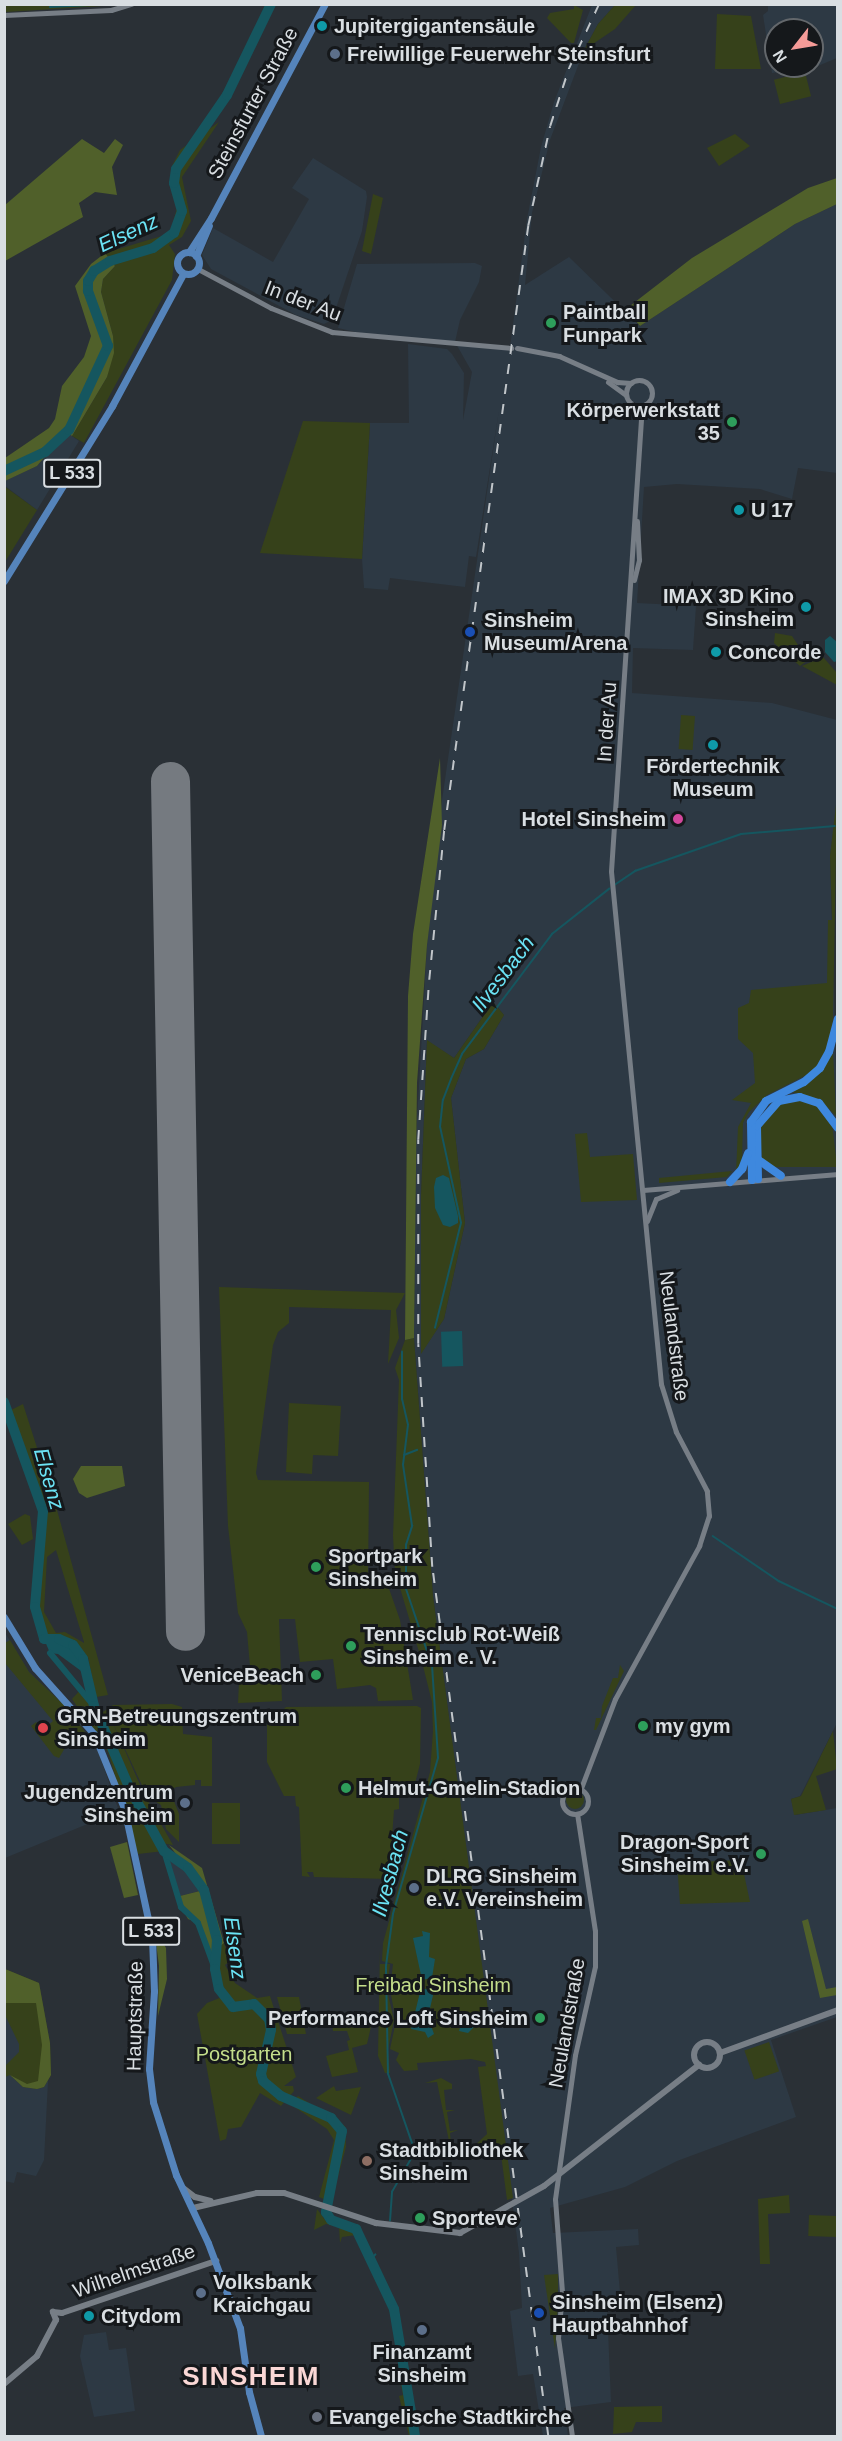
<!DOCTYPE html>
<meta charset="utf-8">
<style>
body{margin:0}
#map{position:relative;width:842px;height:2441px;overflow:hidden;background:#2a3036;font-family:Arial,sans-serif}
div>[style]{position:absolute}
.built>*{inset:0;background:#2d3944}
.green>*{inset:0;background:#36411a;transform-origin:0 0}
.round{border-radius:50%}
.forest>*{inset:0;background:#50602a}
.water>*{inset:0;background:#15565f;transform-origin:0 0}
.stream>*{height:1.5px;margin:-0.75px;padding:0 0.75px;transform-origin:0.75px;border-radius:0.75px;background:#15565f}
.canal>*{height:6px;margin:-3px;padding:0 3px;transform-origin:3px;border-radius:3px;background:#15565f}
.river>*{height:10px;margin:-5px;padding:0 5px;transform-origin:5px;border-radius:5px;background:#15565f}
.runway>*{height:39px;margin:-19.5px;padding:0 19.5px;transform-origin:19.5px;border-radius:19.5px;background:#757a80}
.tertiary>*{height:5px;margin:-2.5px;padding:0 2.5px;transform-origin:2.5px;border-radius:2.5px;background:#777e86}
.tertiary>.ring{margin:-2.5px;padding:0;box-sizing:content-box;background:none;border:5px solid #777e86;border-radius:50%}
.secondary>*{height:6px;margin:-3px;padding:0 3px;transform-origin:3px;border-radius:3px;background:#777e86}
.secondary>.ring{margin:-3px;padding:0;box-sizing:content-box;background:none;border:6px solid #777e86;border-radius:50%}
.primary>*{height:7px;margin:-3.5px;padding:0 3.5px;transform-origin:3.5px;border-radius:3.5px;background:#5584bb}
.primary>.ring{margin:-3.5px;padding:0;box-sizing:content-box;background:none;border:7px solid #5584bb;border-radius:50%}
.motorway>*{height:8px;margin:-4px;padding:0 4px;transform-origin:4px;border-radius:4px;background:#3e88de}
.rail>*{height:1.5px;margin-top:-0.75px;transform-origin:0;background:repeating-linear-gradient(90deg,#c0c5c9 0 10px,transparent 0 20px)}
.dots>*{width:16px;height:16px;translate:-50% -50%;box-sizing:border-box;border:3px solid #15181b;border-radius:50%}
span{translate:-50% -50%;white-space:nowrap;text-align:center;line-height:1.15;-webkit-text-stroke:6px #15181b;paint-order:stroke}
.shield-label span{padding:2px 4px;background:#15181b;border:2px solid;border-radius:4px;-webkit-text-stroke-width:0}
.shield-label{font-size:18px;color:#d9dee2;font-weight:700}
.poi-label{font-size:20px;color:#d9dee2;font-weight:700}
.left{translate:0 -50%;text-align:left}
.right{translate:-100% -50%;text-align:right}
.street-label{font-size:20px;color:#d9dee2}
.park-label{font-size:20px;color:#c4de8b}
.water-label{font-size:21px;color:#6be3f5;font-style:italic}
.district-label{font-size:26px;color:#fad7d5;font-weight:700;letter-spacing:1.5px}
.frame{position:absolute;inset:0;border:6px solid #d9dee2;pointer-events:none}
.north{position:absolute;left:764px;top:18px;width:60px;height:60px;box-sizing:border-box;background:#15181b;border:2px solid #63676b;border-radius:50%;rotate:239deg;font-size:16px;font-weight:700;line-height:24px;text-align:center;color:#d9dee2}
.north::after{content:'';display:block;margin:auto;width:21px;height:27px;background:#f59b98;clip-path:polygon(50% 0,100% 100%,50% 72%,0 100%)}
</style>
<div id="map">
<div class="built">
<i style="clip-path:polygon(evenodd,592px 5px,615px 5px,598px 24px,584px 50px,550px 140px,532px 213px,525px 285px,569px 257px,640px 326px,795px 224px,837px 204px,837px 473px,798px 468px,792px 499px,760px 489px,677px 484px,644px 487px,637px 603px,696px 606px,693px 650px,633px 648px,632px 693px,772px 703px,837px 720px,838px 796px,830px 856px,838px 1138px,838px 1721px,800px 1796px,791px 1799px,795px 1815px,837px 1808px,837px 2017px,771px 2040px,796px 2117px,677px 2161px,625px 2187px,550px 2208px,553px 2233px,638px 2229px,639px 2245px,616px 2247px,621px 2304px,607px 2306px,611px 2402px,564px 2408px,568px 2436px,543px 2436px,533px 2374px,518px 2376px,510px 2311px,522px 2308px,519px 2253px,433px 1596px,414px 1338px,416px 1138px,427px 945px,442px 800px,499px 410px,476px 557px,469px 556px,465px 587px,390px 578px,388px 590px,364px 588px,362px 559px,370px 423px,409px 423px,408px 344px,447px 349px,452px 354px,464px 373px,463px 420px,472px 372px,455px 342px,386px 339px,338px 328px,357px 264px,475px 263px,482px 266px,479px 282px,460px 320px,455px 342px,510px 347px,527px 219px,541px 147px,554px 102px,592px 5px,493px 1002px,504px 1015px,484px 1049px,466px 1059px,451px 1098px,465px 1223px,444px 1319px,421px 1353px,421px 1195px,427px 1041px,454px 1058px,493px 1002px)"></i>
<i style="clip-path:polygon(evenodd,768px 5px,837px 5px,837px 58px,813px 68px,772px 73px,763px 15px,768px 11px,768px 5px,776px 30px,812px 30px,812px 66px,776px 66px,776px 30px)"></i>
<i style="clip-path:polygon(313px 158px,366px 191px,367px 197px,362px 231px,332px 320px,324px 324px,296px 315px,211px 269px,202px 255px,213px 228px,273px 262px,309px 199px,292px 188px)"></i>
<i style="clip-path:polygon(66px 432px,79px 441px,37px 510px,5px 486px,4px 481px,37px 466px)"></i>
<i style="clip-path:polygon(4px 1631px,29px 1672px,67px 1708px,97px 1748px,119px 1811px,5px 1858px)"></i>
<i style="clip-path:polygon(164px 1851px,188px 1868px,204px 1890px,176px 1897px)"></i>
<i style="clip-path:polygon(4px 1969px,39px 1983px,50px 2043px,44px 2160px,36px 2176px,17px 2172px,14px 2183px,4px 2181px)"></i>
<i style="clip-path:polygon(106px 2332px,109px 2350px,126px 2348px,135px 2411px,94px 2417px,80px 2356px,84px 2335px)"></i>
</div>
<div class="green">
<i style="clip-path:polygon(5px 4px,119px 4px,119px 5px,5px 12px)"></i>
<i style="clip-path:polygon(574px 5px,583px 10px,574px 43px,571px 43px,547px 18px,550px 13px,574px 9px)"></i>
<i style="clip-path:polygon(615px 5px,636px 5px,615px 29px,584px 50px,598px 24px)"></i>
<i style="clip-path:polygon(717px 14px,751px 16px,761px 69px,715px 69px)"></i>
<i style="left:805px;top:72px;width:25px;height:32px;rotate:76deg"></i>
<i style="clip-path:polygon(219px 122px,182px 177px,191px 221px,182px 237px,169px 245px,175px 254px,172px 280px,84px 443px,72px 436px,107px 377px,113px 336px,101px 292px,103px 279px,115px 266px,105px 253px,165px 235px,172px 228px,177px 207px,172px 194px,172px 166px,180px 150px)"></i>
<i style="clip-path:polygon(735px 134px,750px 146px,719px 166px,707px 148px)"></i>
<i style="clip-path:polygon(373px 194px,383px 198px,371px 254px,362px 251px)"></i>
<i style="clip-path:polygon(303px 421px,370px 423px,362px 559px,260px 553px)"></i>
<i style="clip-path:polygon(4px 486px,37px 510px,5px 562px,4px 562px)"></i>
<i style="clip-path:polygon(775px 633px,792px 636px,808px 660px,800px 666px,774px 643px)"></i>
<i style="clip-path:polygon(823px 657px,837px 673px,837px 685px,802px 666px)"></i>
<i style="left:681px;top:715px;width:14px;height:34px;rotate:4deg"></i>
<i style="clip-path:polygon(837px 796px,833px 1020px,829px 1047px,814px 1071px,767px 1095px,749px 1112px,743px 1123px,742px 1159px,736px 1173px,738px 1127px,751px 1103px,732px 1100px,755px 1083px,753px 1053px,738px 1039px,738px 1008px,749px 1003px,751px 990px,827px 983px,828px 920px,832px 920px,830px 856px)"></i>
<i style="clip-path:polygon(493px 1002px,504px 1015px,484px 1049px,466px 1059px,451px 1098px,465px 1223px,444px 1319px,421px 1354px,421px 1195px,427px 1040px,454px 1058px)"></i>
<i style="clip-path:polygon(833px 1051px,834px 1071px,836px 1116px,820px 1100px,792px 1092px)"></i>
<i style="clip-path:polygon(792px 1099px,817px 1105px,832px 1122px,837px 1167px,774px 1167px,762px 1159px,759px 1127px,778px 1104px)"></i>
<i style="clip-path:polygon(587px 1133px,590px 1157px,633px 1154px,637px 1200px,581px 1202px,575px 1134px)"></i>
<i style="clip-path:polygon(732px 1171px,727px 1177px,659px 1183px,659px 1178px)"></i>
<i style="clip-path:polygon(219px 1287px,405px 1293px,396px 1310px,399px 1338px,388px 1364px,391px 1310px,289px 1307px,289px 1323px,278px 1332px,273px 1345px,256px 1473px,258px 1480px,369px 1482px,368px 1583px,386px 1580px,400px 1620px,413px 1700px,378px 1701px,376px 1688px,370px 1685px,337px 1689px,333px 1659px,300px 1662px,295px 1619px,279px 1619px,282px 1701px,238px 1703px,239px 1683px,250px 1666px,247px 1632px,238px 1613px,228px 1526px)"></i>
<i style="clip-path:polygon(414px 1338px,433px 1596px,513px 2198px,507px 2200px,500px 2147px,504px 2145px,474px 2146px,487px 2134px,478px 2067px,486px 2066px,485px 2062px,471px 2059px,417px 2063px,418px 2070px,404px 2071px,396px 2060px,399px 2053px,390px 2049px,396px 2021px,390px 1990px,393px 1964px,382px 1961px,383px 1943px,430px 1772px,433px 1731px,432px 1702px,422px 1662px,395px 1571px,393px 1536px,399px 1380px,395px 1368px,405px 1340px)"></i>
<i style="clip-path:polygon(evenodd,4px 1390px,11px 1410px,23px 1404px,57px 1510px,108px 1695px,96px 1697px,88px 1657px,83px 1659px,73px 1645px,59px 1639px,43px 1639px,37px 1624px,32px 1589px,39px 1512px,5px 1409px,4px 1390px,56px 1550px,84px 1642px,84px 1643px,65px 1632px,56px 1633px,44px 1612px,47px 1557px,56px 1550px)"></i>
<i style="clip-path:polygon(289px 1403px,341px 1406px,338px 1456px,313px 1455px,312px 1474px,286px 1472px)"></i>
<i style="clip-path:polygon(25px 1514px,30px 1516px,33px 1539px,22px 1545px,8px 1524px)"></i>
<i style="clip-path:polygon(10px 1640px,29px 1672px,67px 1708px,97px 1748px,87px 1740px,75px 1741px,66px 1746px,59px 1758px,54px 1756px,31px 1726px,36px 1722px,43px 1730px,53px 1721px,5px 1663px,5px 1643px)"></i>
<i style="clip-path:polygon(620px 1665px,624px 1671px,596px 1730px,594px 1730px,596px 1718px,601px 1718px,602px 1706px,613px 1678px,618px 1678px)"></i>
<i style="clip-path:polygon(81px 1689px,97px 1716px,113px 1705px,172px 1704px,182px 1707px,183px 1734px,212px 1737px,212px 1786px,201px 1786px,201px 1780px,195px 1780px,195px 1785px,176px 1787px,170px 1791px,179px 1814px,179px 1842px,166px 1829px,161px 1805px,147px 1796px,111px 1719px,145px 1796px,173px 1845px,161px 1843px,164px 1851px,138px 1854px,108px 1752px,72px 1699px)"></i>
<i style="clip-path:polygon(417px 1706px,421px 1708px,420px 1764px,412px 1795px,399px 1795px,399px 1809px,394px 1810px,389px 1879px,314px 1877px,313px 1872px,307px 1872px,310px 1877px,302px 1876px,299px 1807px,296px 1806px,295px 1796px,284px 1796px,267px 1762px,267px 1725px,286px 1707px)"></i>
<i style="clip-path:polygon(833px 1731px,837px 1769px,816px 1776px,826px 1810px,794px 1815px,791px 1799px,801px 1796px)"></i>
<i class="round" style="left:566px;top:1791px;width:18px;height:18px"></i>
<i style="left:240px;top:1803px;width:41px;height:28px;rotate:90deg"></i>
<i style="clip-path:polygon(741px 1860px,750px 1902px,680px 1904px,677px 1863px)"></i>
<i style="clip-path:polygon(224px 1943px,230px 1961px,225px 1965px,235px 1983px,257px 1998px,270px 1996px,296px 2077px,284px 2086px,293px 2086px,294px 2091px,281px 2106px,260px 2093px,241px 2127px,228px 2129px,226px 2139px,220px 2141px,197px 2014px,207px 2003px,222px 1997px,216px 1986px,215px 1971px,219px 1947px)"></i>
<i style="clip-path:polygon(380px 1949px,380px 1964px,390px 1964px,387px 1990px,394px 2020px,388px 2050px,390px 2073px,385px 2073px,378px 2056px)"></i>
<i style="clip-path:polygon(5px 1969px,39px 1983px,50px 2043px,51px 2075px,44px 2087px,37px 2089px,23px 2087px,10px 2075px,5px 2077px,4px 2067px,19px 2052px,19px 2044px,5px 2015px)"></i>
<i style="clip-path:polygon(277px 1997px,299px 1997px,306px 2034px,287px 2034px)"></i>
<i style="clip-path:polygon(373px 2018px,367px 2044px,352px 2048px,358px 2072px,332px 2077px,326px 2056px,349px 2050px,347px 2041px,350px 2040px,347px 2031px,333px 2031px,332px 2021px)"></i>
<i style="left:769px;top:2042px;width:31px;height:26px;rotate:71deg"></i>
<i style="clip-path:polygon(441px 2078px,452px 2084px,452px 2089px,444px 2090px,446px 2110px,455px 2110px,447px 2112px,450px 2131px,458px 2130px,450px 2133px,451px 2143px,472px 2146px,450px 2146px,437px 2082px,425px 2083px)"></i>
<i style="clip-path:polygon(334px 2086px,336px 2091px,361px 2087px,351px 2115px,316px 2098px)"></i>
<i style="clip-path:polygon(298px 2096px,345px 2126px,346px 2147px,331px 2202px,319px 2197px,334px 2140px,327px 2129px,290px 2104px)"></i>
<i style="clip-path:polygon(789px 2195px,790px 2213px,768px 2214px,770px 2264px,760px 2264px,758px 2199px)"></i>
<i style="clip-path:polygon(317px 2209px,326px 2221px,350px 2228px,356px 2235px,342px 2237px,340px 2243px,339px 2227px,326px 2224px,314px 2230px)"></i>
<i style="left:809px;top:2215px;width:28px;height:21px;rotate:2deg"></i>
<i style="clip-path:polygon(558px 2274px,558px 2304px,555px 2349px,544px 2275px)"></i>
<i style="clip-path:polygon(406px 2368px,411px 2396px,419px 2436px,409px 2436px,399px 2396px,403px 2395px,398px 2369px)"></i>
<i style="clip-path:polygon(662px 2406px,662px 2422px,636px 2422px,632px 2432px,613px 2434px,614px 2407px)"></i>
</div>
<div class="forest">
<i style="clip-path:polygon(82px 139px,104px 153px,115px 139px,123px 145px,112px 167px,117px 195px,95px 192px,79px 203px,83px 217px,5px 261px,5px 205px)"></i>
<i style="clip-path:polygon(837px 178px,837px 204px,795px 224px,640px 326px,626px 309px,692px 258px,808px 188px)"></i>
<i style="clip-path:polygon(105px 253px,115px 266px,103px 279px,101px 292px,113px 336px,114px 353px,107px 377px,72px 436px,66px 432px,37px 466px,5px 481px,5px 458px,49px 428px,55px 419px,62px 386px,84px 357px,91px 336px,75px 286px,91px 264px)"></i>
<i style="clip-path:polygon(440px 758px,442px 825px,427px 945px,417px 1083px,414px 1338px,405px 1340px,408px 996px,413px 934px)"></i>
<i style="clip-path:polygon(81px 1466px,122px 1466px,125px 1486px,87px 1498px,79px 1493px,73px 1479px)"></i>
<i style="clip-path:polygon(127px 1842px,138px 1895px,124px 1898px,110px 1847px)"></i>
<i style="clip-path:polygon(169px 1845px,202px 1868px,224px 1943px,219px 1947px,215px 1971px,196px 1922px,188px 1919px,176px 1897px,204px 1890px)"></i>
<i style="clip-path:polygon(808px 1919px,826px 1989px,837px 1987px,837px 1995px,820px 1998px,802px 1921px)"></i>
<i style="clip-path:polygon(154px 1927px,166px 1948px,167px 1979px,158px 2016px,159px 1966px)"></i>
<i style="clip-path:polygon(5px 1969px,39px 1983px,50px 2043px,51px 2075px,44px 2087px,37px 2089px,23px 2087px,10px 2075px,27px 2084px,38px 2081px,42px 2045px,36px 2003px,5px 2003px)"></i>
</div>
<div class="water">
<i style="clip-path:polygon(830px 636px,837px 642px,837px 661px,834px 662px,825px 652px,825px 640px)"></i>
<i style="clip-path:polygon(443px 1175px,449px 1178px,458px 1216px,458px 1223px,450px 1227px,443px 1225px,435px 1208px,434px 1187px,436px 1178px)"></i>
<i style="left:462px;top:1331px;width:35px;height:21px;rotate:88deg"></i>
<i style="clip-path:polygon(44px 1639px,59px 1639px,73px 1645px,85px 1663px,88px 1676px,58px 1654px,50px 1653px)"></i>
<i style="clip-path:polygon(422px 1931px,430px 1933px,429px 1957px,435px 1959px,432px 1978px,422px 1980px,413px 1938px,423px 1936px)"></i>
<i style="clip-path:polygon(421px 1988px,434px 1991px,428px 2017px,434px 2034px,428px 2038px,425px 2032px,411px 2029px)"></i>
<i style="clip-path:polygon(475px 2013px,477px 2024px,468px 2033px,459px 2031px,464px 2015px)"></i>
</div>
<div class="stream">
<i style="left:50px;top:7px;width:60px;rotate:-2.9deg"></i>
<i style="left:613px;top:886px;width:27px;rotate:-34deg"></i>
<i style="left:635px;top:871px;width:112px;rotate:-19.2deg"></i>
<i style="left:741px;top:834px;width:94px;rotate:-4.9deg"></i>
<i style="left:435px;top:1328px;width:108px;rotate:-76.1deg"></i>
<i style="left:461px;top:1223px;width:98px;rotate:-102.3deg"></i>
<i style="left:440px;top:1127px;width:27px;rotate:-84deg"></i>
<i style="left:443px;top:1100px;width:22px;rotate:-69deg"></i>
<i style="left:451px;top:1079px;width:27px;rotate:-66deg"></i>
<i style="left:462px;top:1054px;width:150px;rotate:-53.1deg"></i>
<i style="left:552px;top:934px;width:73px;rotate:-38.3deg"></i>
<i style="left:404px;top:1455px;width:14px;rotate:-21deg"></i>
<i style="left:713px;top:1536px;width:80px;rotate:34.3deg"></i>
<i style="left:779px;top:1581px;width:65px;rotate:25.4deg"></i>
<i style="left:390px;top:2221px;width:29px;rotate:-86deg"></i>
<i style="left:392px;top:2192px;width:46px;rotate:-60.1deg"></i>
<i style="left:415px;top:2152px;width:83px;rotate:-109.1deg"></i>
<i style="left:388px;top:2074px;width:108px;rotate:-91.1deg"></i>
<i style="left:386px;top:1966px;width:52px;rotate:-82.3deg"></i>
<i style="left:393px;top:1914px;width:162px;rotate:-73.9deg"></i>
<i style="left:438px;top:1758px;width:92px;rotate:-93.7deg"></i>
<i style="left:432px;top:1666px;width:81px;rotate:-108.7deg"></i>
<i style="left:406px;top:1589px;width:44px;rotate:-90deg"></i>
<i style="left:406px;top:1545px;width:20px;rotate:-72deg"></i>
<i style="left:412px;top:1526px;width:62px;rotate:-98.4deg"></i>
<i style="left:403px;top:1465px;width:40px;rotate:-82.9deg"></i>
<i style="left:408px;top:1425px;width:26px;rotate:-103deg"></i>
<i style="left:402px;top:1400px;width:48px;rotate:-90deg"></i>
<i style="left:371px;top:2259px;width:6px;rotate:-45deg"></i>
</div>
<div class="canal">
<i style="left:50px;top:1653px;width:69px;rotate:50.3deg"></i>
<i style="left:164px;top:1851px;width:59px;rotate:73.1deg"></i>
<i style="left:181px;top:1907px;width:23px;rotate:43deg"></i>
<i style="left:198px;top:1923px;width:49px;rotate:69.7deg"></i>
</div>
<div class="river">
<i style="left:4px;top:471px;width:45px;rotate:-24.9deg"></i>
<i style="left:45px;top:452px;width:33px;rotate:-43deg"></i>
<i style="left:69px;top:430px;width:93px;rotate:-65.1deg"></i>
<i style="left:108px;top:346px;width:59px;rotate:-110deg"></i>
<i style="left:88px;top:291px;width:10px;rotate:-90deg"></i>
<i style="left:88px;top:281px;width:12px;rotate:-59deg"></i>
<i style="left:94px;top:271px;width:19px;rotate:-32deg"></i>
<i style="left:110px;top:261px;width:45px;rotate:-16.8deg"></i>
<i style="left:153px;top:248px;width:26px;rotate:-36deg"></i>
<i style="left:174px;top:233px;width:23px;rotate:-70deg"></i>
<i style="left:182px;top:211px;width:29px;rotate:-106deg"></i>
<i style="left:174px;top:183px;width:14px;rotate:-82deg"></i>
<i style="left:176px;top:169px;width:90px;rotate:-55.4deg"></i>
<i style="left:227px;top:95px;width:101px;rotate:-64.2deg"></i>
<i style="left:4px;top:1402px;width:116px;rotate:70.3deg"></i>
<i style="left:43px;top:1511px;width:96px;rotate:94.8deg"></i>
<i style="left:35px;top:1607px;width:33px;rotate:74deg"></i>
<i style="left:44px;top:1639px;width:15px"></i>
<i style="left:59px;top:1639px;width:15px;rotate:23deg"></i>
<i style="left:73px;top:1645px;width:17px;rotate:54deg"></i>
<i style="left:83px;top:1659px;width:48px;rotate:76.8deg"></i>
<i style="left:94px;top:1706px;width:90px;rotate:66.6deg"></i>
<i style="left:130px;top:1789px;width:71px;rotate:61.3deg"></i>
<i style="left:164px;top:1851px;width:29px;rotate:35deg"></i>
<i style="left:188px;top:1868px;width:27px;rotate:54deg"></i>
<i style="left:204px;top:1890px;width:52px;rotate:75.4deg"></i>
<i style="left:217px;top:1940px;width:29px;rotate:94deg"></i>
<i style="left:215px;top:1969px;width:20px;rotate:79deg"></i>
<i style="left:219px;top:1989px;width:23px;rotate:52deg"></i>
<i style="left:233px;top:2007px;width:21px;rotate:-8deg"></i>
<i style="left:254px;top:2004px;width:21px;rotate:45deg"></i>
<i style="left:269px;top:2019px;width:11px;rotate:80deg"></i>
<i style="left:271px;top:2030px;width:45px;rotate:102.8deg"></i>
<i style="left:261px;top:2074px;width:7px;rotate:74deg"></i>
<i style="left:263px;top:2081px;width:23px;rotate:40deg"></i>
<i style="left:281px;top:2096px;width:55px;rotate:23.7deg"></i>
<i style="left:331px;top:2118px;width:17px;rotate:50deg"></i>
<i style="left:342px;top:2131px;width:83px;rotate:101.2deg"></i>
<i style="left:326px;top:2212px;width:9px;rotate:58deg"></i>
<i style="left:331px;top:2220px;width:27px;rotate:20deg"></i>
<i style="left:356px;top:2229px;width:89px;rotate:64.6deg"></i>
<i style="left:394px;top:2309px;width:129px;rotate:80.6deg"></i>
</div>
<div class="runway">
<i style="left:170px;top:781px;width:850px;rotate:88.99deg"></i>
</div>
<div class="tertiary">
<i style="left:4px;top:15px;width:107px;rotate:-2.7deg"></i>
<i style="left:111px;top:10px;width:21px;rotate:-17deg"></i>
<i style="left:198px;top:269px;width:83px;rotate:28.1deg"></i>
<i style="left:271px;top:308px;width:66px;rotate:21.5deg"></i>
<i style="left:332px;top:332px;width:180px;rotate:5.1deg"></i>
<i style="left:517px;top:348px;width:43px;rotate:10.8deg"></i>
<i style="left:559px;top:356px;width:64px;rotate:24.1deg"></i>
<i style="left:617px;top:382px;width:14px;rotate:4deg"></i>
<i class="ring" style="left:626px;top:380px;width:21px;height:21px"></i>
<i style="left:608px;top:382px;width:22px;rotate:36deg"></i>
<i style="left:634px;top:580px;width:21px;rotate:-76deg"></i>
<i style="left:639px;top:560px;width:39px;rotate:-93deg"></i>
<i style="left:643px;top:1190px;width:196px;rotate:-4.7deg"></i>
<i style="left:647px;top:1221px;width:24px;rotate:-68deg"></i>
<i style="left:656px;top:1199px;width:23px;rotate:-23deg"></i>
<i class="ring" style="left:562px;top:1788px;width:21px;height:21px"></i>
<i style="left:581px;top:1788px;width:95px;rotate:-69.1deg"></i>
<i style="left:615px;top:1699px;width:175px;rotate:-61.2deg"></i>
<i style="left:699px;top:1546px;width:32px;rotate:-72deg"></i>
<i style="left:709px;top:1516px;width:25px;rotate:-95deg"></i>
<i style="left:707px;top:1491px;width:67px;rotate:-117.7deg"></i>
<i style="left:676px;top:1432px;width:50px;rotate:-107.4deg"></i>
<i style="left:661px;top:1384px;width:515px;rotate:-95.57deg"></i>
<i style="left:611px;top:871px;width:457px;rotate:-86.2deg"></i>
<i style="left:641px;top:415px;width:12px;rotate:-66deg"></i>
<i style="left:572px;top:2436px;width:99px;rotate:-98.1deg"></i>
<i style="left:558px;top:2338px;width:46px;rotate:-85deg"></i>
<i style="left:562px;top:2292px;width:93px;rotate:-94.3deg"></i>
<i style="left:555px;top:2199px;width:145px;rotate:-82.1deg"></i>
<i style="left:575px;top:2055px;width:91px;rotate:-77.3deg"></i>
<i style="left:595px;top:1966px;width:35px;rotate:-90deg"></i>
<i style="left:595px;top:1931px;width:118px;rotate:-98.7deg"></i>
</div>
<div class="secondary">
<i class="ring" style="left:694px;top:2042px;width:20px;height:20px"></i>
<i style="left:720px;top:2053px;width:126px;rotate:-20deg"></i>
<i style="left:183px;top:2188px;width:15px;rotate:37deg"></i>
<i style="left:195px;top:2197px;width:16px;rotate:14deg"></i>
<i style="left:193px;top:2208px;width:66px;rotate:-13.2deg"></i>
<i style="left:257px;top:2193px;width:27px"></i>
<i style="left:284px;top:2193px;width:97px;rotate:18.1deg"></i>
<i style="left:376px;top:2223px;width:85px;rotate:6.8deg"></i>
<i style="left:460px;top:2233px;width:96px;rotate:-29.2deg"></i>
<i style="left:544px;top:2186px;width:197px;rotate:-38deg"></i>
<i style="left:62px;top:2313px;width:163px;rotate:-18.7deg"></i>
<i style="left:56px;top:2320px;width:9px;rotate:-111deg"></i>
<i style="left:53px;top:2312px;width:9px;rotate:6deg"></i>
<i style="left:4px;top:2384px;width:43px;rotate:-40.3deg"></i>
<i style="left:37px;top:2356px;width:41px;rotate:-62.2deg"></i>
</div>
<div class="primary">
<i class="ring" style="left:177px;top:252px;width:15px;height:15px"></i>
<i style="left:189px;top:252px;width:40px;rotate:-57.1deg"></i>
<i style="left:211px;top:218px;width:242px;rotate:-62deg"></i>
<i style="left:196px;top:256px;width:33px;rotate:-67deg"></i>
<i style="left:4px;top:581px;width:206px;rotate:-58.3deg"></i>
<i style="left:112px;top:406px;width:150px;rotate:-61.7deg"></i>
<i style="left:4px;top:1617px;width:60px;rotate:58.7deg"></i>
<i style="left:35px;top:1668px;width:89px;rotate:48.2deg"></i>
<i style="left:94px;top:1734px;width:80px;rotate:67.9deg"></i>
<i style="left:124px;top:1808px;width:132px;rotate:77.8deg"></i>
<i style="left:152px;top:1937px;width:54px;rotate:87.9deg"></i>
<i style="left:154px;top:1991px;width:78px;rotate:93.7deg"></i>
<i style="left:149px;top:2069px;width:33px;rotate:83deg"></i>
<i style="left:153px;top:2102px;width:77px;rotate:72.5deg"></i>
<i style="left:176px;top:2175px;width:75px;rotate:64.8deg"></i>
<i style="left:208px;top:2243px;width:91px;rotate:69.4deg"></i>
<i style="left:240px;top:2328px;width:65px;rotate:82deg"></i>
<i style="left:249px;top:2392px;width:46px;rotate:74.7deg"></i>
</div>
<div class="motorway">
<i style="left:757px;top:1159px;width:29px;rotate:35deg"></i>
<i style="left:758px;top:1179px;width:53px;rotate:-91.1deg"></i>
<i style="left:757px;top:1126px;width:33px;rotate:-49deg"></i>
<i style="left:779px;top:1101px;width:21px;rotate:-11deg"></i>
<i style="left:800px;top:1097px;width:20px;rotate:18deg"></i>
<i style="left:819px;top:1103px;width:31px;rotate:53deg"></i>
<i style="left:752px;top:1180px;width:58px;rotate:-91deg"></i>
<i style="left:751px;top:1122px;width:26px;rotate:-54deg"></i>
<i style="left:766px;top:1101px;width:42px;rotate:-26.6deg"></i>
<i style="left:804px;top:1082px;width:21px;rotate:-41deg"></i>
<i style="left:820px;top:1068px;width:18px;rotate:-61deg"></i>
<i style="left:829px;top:1052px;width:34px;rotate:-75deg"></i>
<i style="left:730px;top:1182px;width:18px;rotate:-47deg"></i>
<i style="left:742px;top:1169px;width:17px;rotate:-69deg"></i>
</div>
<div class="rail">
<i style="left:548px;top:2436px;width:877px;rotate:-97.6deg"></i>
<i style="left:432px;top:1567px;width:223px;rotate:-93.6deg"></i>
<i style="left:418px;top:1344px;width:204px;rotate:-90deg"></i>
<i style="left:418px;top:1140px;width:160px;rotate:-86.1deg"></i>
<i style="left:429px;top:980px;width:151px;rotate:-84.3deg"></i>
<i style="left:444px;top:830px;width:610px;rotate:-82.08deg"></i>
<i style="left:528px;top:226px;width:102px;rotate:-77.6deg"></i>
<i style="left:550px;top:126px;width:61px;rotate:-71.9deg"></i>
<i style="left:569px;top:68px;width:71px;rotate:-64.9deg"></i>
</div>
<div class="dots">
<i style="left:322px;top:26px;background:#0f9aa8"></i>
<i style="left:335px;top:54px;background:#5c6f8a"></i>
<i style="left:551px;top:323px;background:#2e9e5b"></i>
<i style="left:732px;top:422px;background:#2e9e5b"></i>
<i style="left:739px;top:510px;background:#0f9aa8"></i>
<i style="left:806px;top:607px;background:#0f9aa8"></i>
<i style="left:470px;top:632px;background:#1a4fb4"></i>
<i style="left:716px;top:652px;background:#0f9aa8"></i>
<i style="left:713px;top:745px;background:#0f9aa8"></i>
<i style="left:678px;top:819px;background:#d1479c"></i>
<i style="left:316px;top:1567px;background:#2e9e5b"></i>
<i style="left:351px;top:1646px;background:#2e9e5b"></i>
<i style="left:316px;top:1675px;background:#2e9e5b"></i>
<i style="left:643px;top:1726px;background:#2e9e5b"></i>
<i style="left:43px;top:1728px;background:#e0444e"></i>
<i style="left:346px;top:1788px;background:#2e9e5b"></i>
<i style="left:185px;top:1803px;background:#5c6f8a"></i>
<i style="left:761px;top:1854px;background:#2e9e5b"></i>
<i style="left:414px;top:1888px;background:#5c6f8a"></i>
<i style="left:540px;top:2018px;background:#2e9e5b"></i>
<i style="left:367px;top:2161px;background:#8d6e63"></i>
<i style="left:420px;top:2218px;background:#2e9e5b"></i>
<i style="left:201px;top:2293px;background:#5c6f8a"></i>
<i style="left:539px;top:2313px;background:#1a4fb4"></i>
<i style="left:89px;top:2316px;background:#0f9aa8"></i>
<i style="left:422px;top:2330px;background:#5c6f8a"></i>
<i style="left:317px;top:2417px;background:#6b7280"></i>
</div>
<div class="shield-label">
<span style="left:72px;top:473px">L 533</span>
<span style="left:151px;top:1931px">L 533</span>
</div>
<div class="poi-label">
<span class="left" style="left:334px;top:26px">Jupitergigantensäule</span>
<span class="left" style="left:347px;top:54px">Freiwillige Feuerwehr Steinsfurt</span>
<span class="left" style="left:563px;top:324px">Paintball<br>Funpark</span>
<span class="right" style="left:720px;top:422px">Körperwerkstatt<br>35</span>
<span class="left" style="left:751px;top:510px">U 17</span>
<span class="right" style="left:794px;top:608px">IMAX 3D Kino<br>Sinsheim</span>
<span class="left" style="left:484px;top:632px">Sinsheim<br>Museum/Arena</span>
<span class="left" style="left:728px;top:652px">Concorde</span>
<span style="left:713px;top:778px">Fördertechnik<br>Museum</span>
<span class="right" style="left:666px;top:819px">Hotel Sinsheim</span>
<span class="left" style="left:328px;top:1568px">Sportpark<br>Sinsheim</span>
<span class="left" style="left:363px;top:1646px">Tennisclub Rot-Weiß<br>Sinsheim e. V.</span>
<span class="right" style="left:304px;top:1675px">VeniceBeach</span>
<span class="left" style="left:57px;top:1728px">GRN-Betreuungszentrum<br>Sinsheim</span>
<span class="left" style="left:655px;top:1726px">my gym</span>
<span class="left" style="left:358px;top:1788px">Helmut-Gmelin-Stadion</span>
<span class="right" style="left:173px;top:1804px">Jugendzentrum<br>Sinsheim</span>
<span class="right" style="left:749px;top:1854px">Dragon-Sport<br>Sinsheim e.V.</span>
<span class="left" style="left:426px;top:1888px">DLRG Sinsheim<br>e.V. Vereinsheim</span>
<span class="right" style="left:528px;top:2018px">Performance Loft Sinsheim</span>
<span class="left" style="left:379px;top:2162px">Stadtbibliothek<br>Sinsheim</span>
<span class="left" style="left:432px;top:2218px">Sporteve</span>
<span class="left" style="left:213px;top:2294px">Volksbank<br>Kraichgau</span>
<span class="left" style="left:552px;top:2314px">Sinsheim (Elsenz)<br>Hauptbahnhof</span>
<span class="left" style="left:101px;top:2316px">Citydom</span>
<span style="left:422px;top:2364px">Finanzamt<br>Sinsheim</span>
<span class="left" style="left:329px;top:2417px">Evangelische Stadtkirche</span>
</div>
<div class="street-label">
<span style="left:253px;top:103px;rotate:-62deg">Steinsfurter Straße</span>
<span style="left:303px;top:301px;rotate:21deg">In der Au</span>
<span style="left:607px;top:722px;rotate:-86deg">In der Au</span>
<span style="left:674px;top:1336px;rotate:83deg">Neulandstraße</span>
<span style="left:135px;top:2016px;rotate:-89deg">Hauptstraße</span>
<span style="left:567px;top:2023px;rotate:-80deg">Neulandstraße</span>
<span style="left:134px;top:2271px;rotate:-19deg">Wilhelmstraße</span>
</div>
<div class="park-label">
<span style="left:433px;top:1985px">Freibad Sinsheim</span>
<span style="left:244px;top:2054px">Postgarten</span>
</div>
<div class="water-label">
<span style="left:128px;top:233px;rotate:-25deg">Elsenz</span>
<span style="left:503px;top:974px;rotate:-53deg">Ilvesbach</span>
<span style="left:49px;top:1479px;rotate:74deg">Elsenz</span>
<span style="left:390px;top:1873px;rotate:-75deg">Ilvesbach</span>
<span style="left:235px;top:1948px;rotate:82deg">Elsenz</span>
</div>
<div class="district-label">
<span style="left:251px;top:2377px">SINSHEIM</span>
</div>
<div class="frame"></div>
<div class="north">N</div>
</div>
